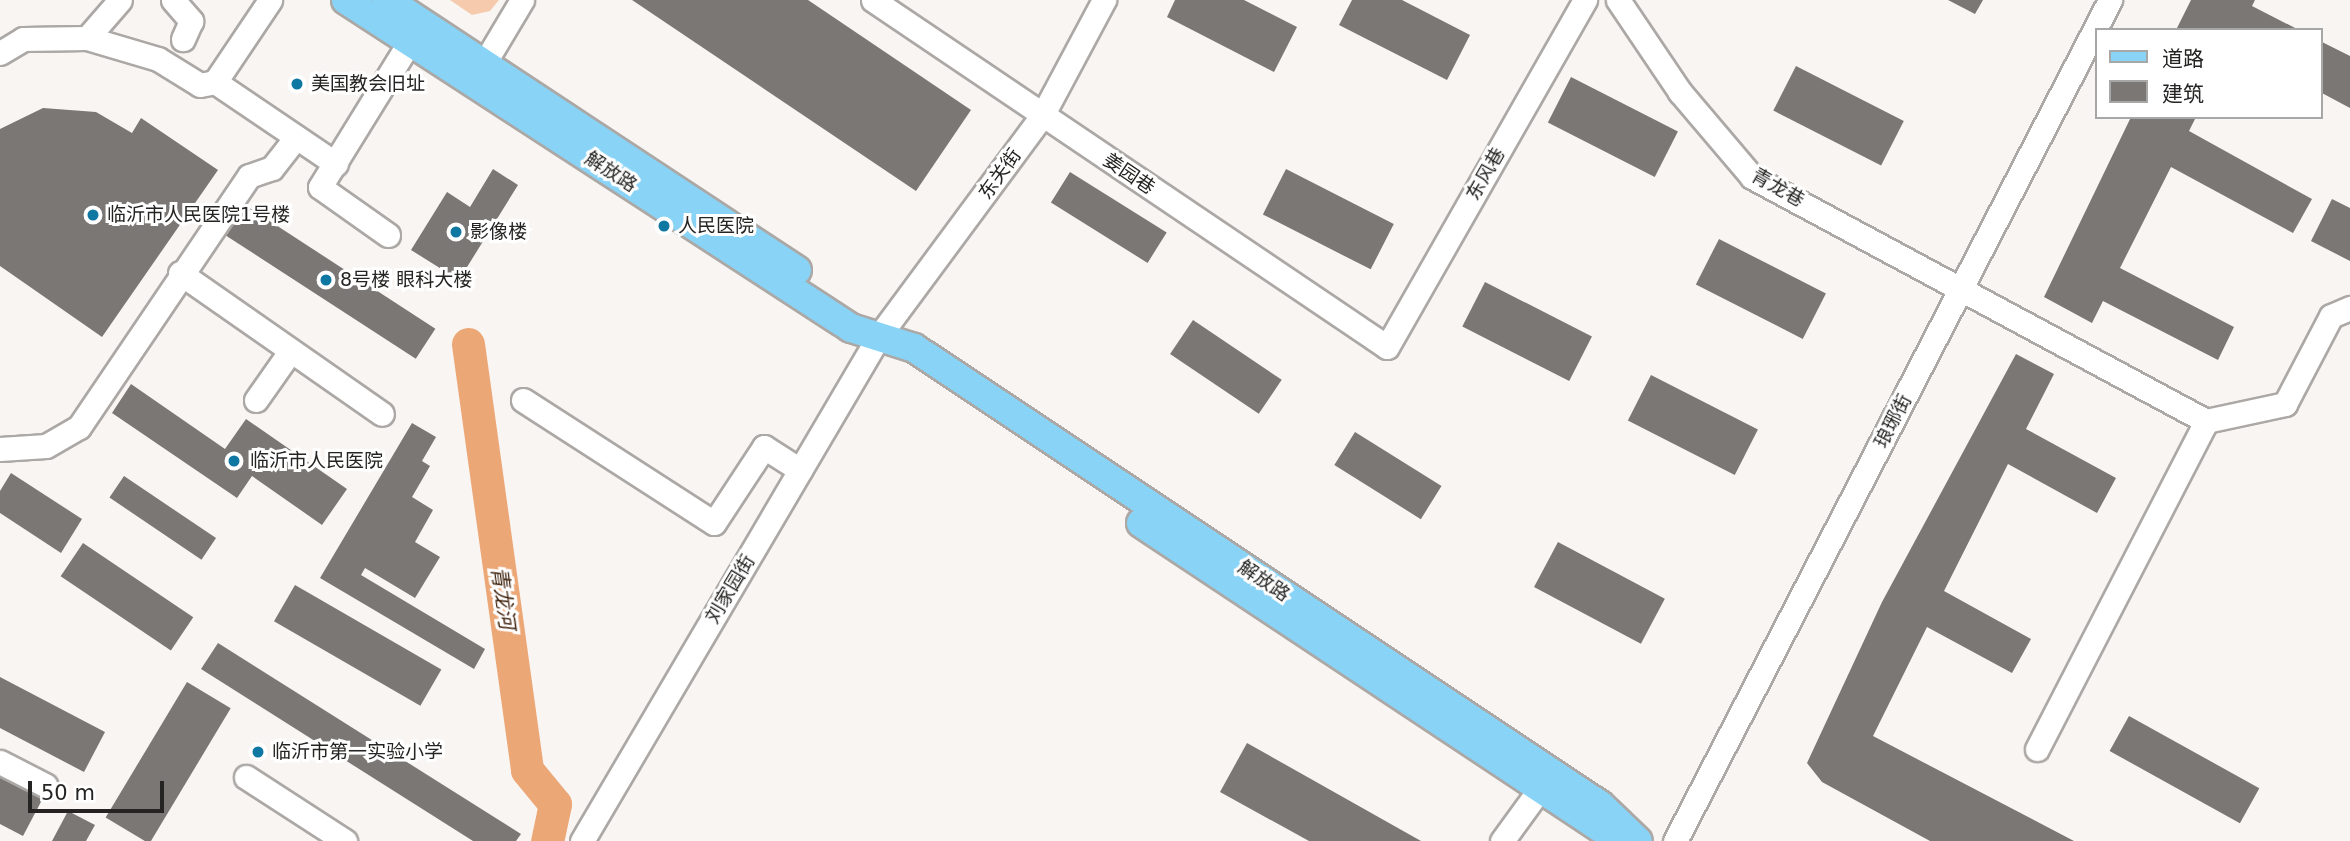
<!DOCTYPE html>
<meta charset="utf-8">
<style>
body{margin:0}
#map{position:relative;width:2350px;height:841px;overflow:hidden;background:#f9f5f3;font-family:"DejaVu Sans","Noto Sans SC",sans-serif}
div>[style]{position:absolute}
.green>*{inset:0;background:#f6caac}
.river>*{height:33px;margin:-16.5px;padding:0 16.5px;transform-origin:16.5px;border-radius:16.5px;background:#eca777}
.building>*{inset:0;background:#7b7775;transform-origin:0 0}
.roads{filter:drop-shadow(2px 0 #aca8a5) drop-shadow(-2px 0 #aca8a5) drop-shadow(0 2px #aca8a5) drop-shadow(0 -2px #aca8a5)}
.minor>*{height:23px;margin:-11.5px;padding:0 11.5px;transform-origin:11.5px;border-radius:11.5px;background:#fff}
.major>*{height:28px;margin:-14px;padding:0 14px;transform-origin:14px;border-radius:14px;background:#88d3f6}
.dots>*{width:19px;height:19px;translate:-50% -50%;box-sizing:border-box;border:4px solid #fff;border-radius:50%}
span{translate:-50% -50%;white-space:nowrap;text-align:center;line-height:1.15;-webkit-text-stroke:6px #fff;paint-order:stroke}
.poi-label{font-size:19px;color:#252423}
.left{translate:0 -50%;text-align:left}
.street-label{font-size:19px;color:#252423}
.water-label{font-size:21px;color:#412510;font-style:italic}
.legend{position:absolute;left:2095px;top:28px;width:228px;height:91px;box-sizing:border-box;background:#fff;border:2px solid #a8a7a7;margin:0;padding:9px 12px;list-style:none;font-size:21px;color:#252423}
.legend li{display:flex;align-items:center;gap:14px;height:35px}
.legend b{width:35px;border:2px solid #a8a7a7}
.scale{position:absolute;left:28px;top:781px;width:136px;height:32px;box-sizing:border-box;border:4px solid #252423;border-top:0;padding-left:9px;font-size:21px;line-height:24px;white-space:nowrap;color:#252423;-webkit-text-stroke:5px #fff;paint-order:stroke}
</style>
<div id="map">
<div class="green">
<i style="clip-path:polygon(450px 0,499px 0,490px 11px,472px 15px)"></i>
</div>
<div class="river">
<i style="left:468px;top:344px;width:430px;rotate:82.1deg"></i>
<i style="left:527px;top:770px;width:44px;rotate:50.5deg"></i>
<i style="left:555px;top:804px;width:38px;rotate:102deg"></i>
</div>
<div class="building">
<i style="clip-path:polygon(632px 0,808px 0,971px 110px,916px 191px)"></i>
<i style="clip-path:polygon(1175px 0,1244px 0,1297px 27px,1274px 72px,1167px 17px)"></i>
<i style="clip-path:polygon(1352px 0,1402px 0,1470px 35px,1447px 80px,1339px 25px)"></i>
<i style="clip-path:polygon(1948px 0,1983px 0,1975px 14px)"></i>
<i style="clip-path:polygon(2191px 0,2255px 0,2252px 6px,2299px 30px,2176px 30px)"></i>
<i style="clip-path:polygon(2320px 41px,2350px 56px,2350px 108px,2320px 92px)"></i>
<i style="left:1796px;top:66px;width:121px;height:50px;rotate:27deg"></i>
<i style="left:1571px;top:77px;width:120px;height:51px;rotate:27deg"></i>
<i style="clip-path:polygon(43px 108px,96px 112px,132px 133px,141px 118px,218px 170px,102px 337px,0 266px,0 129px)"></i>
<i style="clip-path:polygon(2131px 117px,2196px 117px,2189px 131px,2312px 199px,2293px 233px,2171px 167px,2120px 268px,2234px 327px,2218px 360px,2103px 301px,2092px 323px,2044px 297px)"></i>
<i style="clip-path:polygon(493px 169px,518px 185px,459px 280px,411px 250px,447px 192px,470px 207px)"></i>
<i style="left:1286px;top:169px;width:121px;height:51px;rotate:27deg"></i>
<i style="left:1070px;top:172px;width:114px;height:36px;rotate:32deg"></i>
<i style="clip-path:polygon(2332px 199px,2350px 208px,2350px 261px,2311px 241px)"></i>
<i style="left:245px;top:205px;width:227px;height:36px;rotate:33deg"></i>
<i style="left:1719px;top:239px;width:120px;height:51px;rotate:27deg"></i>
<i style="left:1485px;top:282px;width:120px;height:50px;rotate:27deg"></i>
<i style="left:1193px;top:320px;width:107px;height:41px;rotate:34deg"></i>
<i style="clip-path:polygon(2016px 354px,2054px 374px,2026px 429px,2116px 478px,2097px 513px,2008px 464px,1944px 591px,2031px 639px,2012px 673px,1927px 627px,1873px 736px,2074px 841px,1930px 841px,1822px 782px,1807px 763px,1882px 602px)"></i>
<i style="left:1651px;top:375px;width:120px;height:51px;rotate:27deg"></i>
<i style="clip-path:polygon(131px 384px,225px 449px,246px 419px,347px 489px,322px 525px,252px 476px,237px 498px,112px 413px)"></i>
<i style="clip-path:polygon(412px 423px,436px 437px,422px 461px,430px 466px,412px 497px,433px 510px,415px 542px,440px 557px,415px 598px,365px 568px,361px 575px,485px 649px,474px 669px,320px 578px)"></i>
<i style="left:1355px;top:432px;width:102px;height:39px;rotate:32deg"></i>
<i style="clip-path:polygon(11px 473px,82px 519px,61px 553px,0 513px,0 491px)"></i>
<i style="left:124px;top:476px;width:111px;height:26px;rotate:34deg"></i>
<i style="left:1558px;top:542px;width:121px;height:51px;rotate:28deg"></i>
<i style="left:83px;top:543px;width:133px;height:40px;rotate:34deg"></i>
<i style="left:295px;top:585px;width:169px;height:42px;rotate:30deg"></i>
<i style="clip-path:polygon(218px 643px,521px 834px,516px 841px,473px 841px,201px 669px)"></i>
<i style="clip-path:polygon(0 677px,105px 732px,84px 772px,0 728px)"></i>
<i style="left:187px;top:682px;width:51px;height:158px;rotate:31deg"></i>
<i style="left:2129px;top:716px;width:149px;height:40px;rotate:29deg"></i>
<i style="clip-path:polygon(1247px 743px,1421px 841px,1309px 841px,1220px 792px)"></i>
<i style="clip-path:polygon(0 776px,43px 798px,23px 836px,0 824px)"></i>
<i style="clip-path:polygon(68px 811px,95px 825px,86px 841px,52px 841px)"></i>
</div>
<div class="roads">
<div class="minor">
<i style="left:173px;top:0;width:28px;rotate:49deg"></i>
<i style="left:191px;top:21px;width:20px;rotate:114deg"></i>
<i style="left:873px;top:0;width:620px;rotate:34.02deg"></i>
<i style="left:1387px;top:347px;width:400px;rotate:-60.3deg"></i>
<i style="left:1618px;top:0;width:111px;rotate:56deg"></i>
<i style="left:1680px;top:92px;width:111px;rotate:49.7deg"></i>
<i style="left:1752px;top:177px;width:515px;rotate:28.26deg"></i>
<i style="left:87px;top:38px;width:50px;rotate:-49deg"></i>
<i style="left:0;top:53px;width:27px;rotate:-31deg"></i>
<i style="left:23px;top:39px;width:64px;rotate:-0.9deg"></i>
<i style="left:87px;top:38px;width:74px;rotate:16.5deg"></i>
<i style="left:158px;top:59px;width:49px;rotate:31.8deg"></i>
<i style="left:200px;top:85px;width:15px;rotate:-11deg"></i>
<i style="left:215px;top:82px;width:99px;rotate:-56.1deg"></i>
<i style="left:485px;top:62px;width:72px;rotate:-59.2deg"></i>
<i style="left:215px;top:82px;width:146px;rotate:34.1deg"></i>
<i style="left:388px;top:235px;width:83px;rotate:-144.8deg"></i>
<i style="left:320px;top:187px;width:172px;rotate:-58.3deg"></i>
<i style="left:180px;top:273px;width:246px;rotate:34.9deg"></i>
<i style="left:256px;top:400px;width:57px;rotate:-54.9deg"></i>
<i style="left:523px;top:400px;width:227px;rotate:32.8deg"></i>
<i style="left:714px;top:523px;width:91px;rotate:-56.7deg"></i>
<i style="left:764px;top:447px;width:43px;rotate:32.6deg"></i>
<i style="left:0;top:449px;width:46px;rotate:-3.7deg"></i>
<i style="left:46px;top:446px;width:38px;rotate:-30deg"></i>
<i style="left:79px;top:427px;width:303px;rotate:-55.9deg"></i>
<i style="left:249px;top:176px;width:24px;rotate:-19deg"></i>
<i style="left:272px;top:168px;width:39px;rotate:-52deg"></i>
<i style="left:2037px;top:749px;width:369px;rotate:-62.7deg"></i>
<i style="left:2206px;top:421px;width:81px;rotate:-12.1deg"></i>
<i style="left:2285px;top:404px;width:99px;rotate:-62.4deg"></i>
<i style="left:2331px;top:316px;width:21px;rotate:-23deg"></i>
<i style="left:0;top:762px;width:51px;rotate:27.1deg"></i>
<i style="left:246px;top:777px;width:118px;rotate:32.9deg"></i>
<i style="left:582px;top:841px;width:586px;rotate:-59.54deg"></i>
<i style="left:879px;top:336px;width:274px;rotate:-53.5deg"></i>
<i style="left:1042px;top:116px;width:132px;rotate:-61.9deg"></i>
<i style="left:1502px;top:841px;width:63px;rotate:-54deg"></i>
<i style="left:1675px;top:841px;width:947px;rotate:-62.65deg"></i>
</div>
<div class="major">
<i style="left:346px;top:0;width:602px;rotate:33deg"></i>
<i style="left:851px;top:328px;width:66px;rotate:17.6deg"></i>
<i style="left:914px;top:348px;width:824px;rotate:33.67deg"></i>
<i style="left:1600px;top:805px;width:52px;rotate:43.5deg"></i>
<i style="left:387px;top:0;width:491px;rotate:33.4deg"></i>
<i style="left:1141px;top:523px;width:575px;rotate:33.58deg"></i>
</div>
</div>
<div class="dots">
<i style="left:297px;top:84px;background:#0e77a2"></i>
<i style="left:93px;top:215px;background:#0e77a2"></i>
<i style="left:664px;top:226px;background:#0e77a2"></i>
<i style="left:456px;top:232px;background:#0e77a2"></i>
<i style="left:326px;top:280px;background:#0e77a2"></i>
<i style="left:234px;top:461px;background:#0e77a2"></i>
<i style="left:258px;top:752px;background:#0e77a2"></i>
</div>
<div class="poi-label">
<span class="left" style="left:311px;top:84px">美国教会旧址</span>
<span class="left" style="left:107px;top:215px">临沂市人民医院1号楼</span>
<span class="left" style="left:678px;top:226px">人民医院</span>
<span class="left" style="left:470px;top:232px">影像楼</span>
<span class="left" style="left:340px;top:280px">8号楼 眼科大楼</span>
<span class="left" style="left:250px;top:461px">临沂市人民医院</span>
<span class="left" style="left:272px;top:752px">临沂市第一实验小学</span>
</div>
<div class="street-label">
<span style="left:611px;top:172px;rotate:33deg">解放路</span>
<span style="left:1000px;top:174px;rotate:-54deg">东关街</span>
<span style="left:1129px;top:174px;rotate:34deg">姜园巷</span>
<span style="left:1486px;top:174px;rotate:-60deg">东风巷</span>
<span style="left:1778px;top:188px;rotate:30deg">青龙巷</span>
<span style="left:1893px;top:421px;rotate:-63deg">琅琊街</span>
<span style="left:1264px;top:581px;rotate:34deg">解放路</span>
<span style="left:730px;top:589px;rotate:-59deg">刘家园街</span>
</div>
<div class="water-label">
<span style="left:503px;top:598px;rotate:82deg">青龙河</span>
</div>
<ul class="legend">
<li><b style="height:9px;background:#88d3f6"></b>道路</li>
<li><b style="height:19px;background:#7b7775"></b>建筑</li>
</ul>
<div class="scale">50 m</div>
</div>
